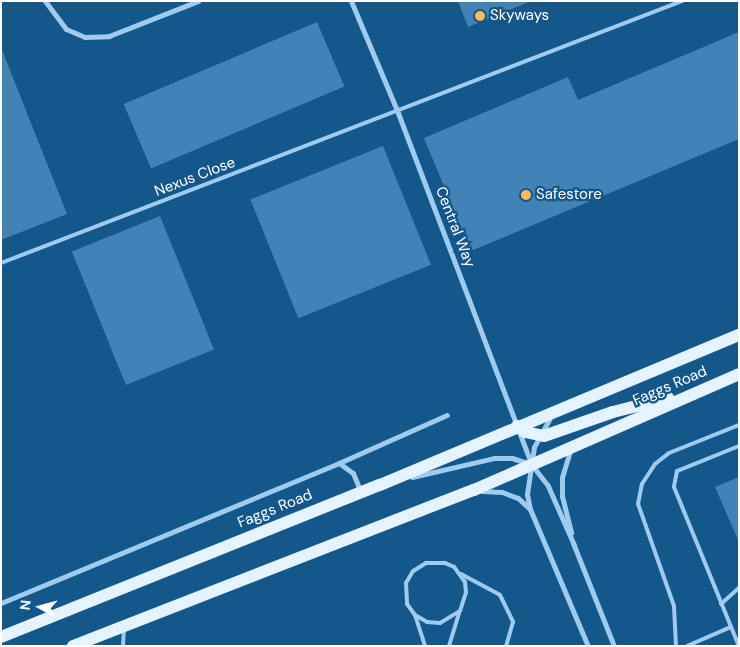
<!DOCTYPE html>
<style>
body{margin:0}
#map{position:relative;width:740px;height:647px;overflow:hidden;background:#14578b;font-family:"DM Sans",sans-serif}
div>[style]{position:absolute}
.building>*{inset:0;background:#4183b6;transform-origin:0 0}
.lane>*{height:4px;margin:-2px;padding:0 2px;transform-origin:2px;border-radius:2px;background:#9dccf0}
.street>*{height:5px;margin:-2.5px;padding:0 2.5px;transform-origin:2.5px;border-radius:2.5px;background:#9dccf0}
.primary>*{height:12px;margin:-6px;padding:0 6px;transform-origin:6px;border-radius:6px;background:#e5f2ff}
.dots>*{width:14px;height:14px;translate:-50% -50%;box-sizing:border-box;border:2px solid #14578b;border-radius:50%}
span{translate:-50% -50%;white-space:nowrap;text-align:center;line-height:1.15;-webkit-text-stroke:4.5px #14578b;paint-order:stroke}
.poi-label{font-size:15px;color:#fff}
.left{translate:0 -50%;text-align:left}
.street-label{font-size:15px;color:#fff}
.frame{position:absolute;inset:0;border:2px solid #fff;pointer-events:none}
.north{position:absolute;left:15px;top:582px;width:50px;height:50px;-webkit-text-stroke:4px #14578b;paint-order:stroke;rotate:277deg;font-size:14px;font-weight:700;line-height:20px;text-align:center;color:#fff}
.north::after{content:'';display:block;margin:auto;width:18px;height:22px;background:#fff;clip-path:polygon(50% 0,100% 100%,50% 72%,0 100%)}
</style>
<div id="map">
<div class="building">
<i style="clip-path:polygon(458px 1px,529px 1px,529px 2px,468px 27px)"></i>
<i style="left:317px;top:22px;width:70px;height:210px;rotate:67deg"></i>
<i style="clip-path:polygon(739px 32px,739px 139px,471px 251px,424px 138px,568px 77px,578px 100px)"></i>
<i style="clip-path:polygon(2px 50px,67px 214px,1px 240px,1px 51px)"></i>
<i style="left:383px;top:146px;width:128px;height:143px;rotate:68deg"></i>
<i style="left:160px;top:216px;width:144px;height:95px;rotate:68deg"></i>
<i style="clip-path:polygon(739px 477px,739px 542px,715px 487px)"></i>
</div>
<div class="lane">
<i style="left:1px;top:263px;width:730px;rotate:-21.04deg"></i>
<i style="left:739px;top:446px;width:67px;rotate:158deg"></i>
<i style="left:677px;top:471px;width:16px;rotate:101deg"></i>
<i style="left:674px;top:487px;width:172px;rotate:67.8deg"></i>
<i style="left:461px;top:574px;width:44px;rotate:28.3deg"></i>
<i style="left:500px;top:595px;width:30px;rotate:64deg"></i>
<i style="left:513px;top:622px;width:25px;rotate:106deg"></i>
<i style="left:721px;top:604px;width:24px;rotate:-42deg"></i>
<i style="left:415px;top:615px;width:14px;rotate:30deg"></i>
<i style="left:427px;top:622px;width:13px;rotate:4deg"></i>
<i style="left:440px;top:623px;width:23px;rotate:-31deg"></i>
<i style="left:460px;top:611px;width:20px;rotate:-72deg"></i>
<i style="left:466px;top:592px;width:10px;rotate:-96deg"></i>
<i style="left:465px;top:582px;width:19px;rotate:-126deg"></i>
<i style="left:454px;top:567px;width:10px;rotate:-156deg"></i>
<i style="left:445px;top:563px;width:19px;rotate:180deg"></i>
<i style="left:426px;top:563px;width:15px;rotate:148deg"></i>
<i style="left:413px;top:571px;width:14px;rotate:120deg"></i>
<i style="left:406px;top:583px;width:21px;rotate:87deg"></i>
<i style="left:407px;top:604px;width:14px;rotate:54deg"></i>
<i style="left:415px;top:615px;width:33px;rotate:72deg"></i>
<i style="left:123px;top:646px;width:17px;rotate:-87deg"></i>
<i style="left:449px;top:646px;width:34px;rotate:-73deg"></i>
<i style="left:676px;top:646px;width:40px;rotate:-92.9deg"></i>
<i style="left:674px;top:606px;width:108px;rotate:-109.4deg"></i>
<i style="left:638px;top:504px;width:20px;rotate:-79deg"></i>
<i style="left:642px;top:484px;width:24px;rotate:-57deg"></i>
<i style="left:655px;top:464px;width:18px;rotate:-38deg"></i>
<i style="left:669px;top:453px;width:75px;rotate:-21.8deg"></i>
<i style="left:687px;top:646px;width:48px;rotate:-23.4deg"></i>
</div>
<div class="street">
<i style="left:45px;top:1px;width:35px;rotate:53deg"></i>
<i style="left:66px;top:29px;width:21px;rotate:23deg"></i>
<i style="left:85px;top:37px;width:24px;rotate:-2deg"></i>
<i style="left:109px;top:36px;width:96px;rotate:-21.5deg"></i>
<i style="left:351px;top:1px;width:121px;rotate:67.2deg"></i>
<i style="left:398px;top:113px;width:375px;rotate:69.2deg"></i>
<i style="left:550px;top:418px;width:33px;rotate:119deg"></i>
<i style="left:534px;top:447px;width:48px;rotate:98.5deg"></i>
<i style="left:527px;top:494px;width:15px;rotate:79deg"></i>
<i style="left:530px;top:509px;width:149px;rotate:67.1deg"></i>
<i style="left:570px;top:451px;width:28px;rotate:107deg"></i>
<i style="left:562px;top:478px;width:18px;rotate:90deg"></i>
<i style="left:562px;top:496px;width:38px;rotate:76deg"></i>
<i style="left:339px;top:463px;width:118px;rotate:-24deg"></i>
<i style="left:412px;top:477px;width:84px;rotate:-13deg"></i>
<i style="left:494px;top:458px;width:18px"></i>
<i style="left:512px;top:458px;width:20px;rotate:18deg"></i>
<i style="left:531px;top:464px;width:28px;rotate:52deg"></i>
<i style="left:548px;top:486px;width:64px;rotate:66.2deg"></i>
<i style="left:482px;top:491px;width:20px;rotate:3deg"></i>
<i style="left:502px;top:492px;width:17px;rotate:21deg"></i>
<i style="left:518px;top:498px;width:16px;rotate:43deg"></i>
<i style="left:573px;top:543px;width:111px;rotate:68.3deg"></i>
<i style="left:1px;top:603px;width:366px;rotate:-22.5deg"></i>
<i style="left:339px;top:463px;width:17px;rotate:36deg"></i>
<i style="left:353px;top:473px;width:22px;rotate:68deg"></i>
</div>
<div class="primary">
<i style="left:517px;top:426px;width:10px;rotate:37deg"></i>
<i style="left:525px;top:432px;width:19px;rotate:12deg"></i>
<i style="left:544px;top:436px;width:73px;rotate:-19.2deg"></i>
<i style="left:613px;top:412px;width:57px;rotate:-14.3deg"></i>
<i style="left:1px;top:637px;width:408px;rotate:-21.9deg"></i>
<i style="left:380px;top:485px;width:389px;rotate:-22.7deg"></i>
<i style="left:73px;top:646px;width:430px;rotate:-21.3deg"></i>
<i style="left:474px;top:490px;width:289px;rotate:-23.6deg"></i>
</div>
<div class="dots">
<i style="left:480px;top:16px;background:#ffbc5b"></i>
<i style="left:526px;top:195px;background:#ffbc5b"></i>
</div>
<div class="poi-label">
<span class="left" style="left:490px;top:16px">Skyways</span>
<span class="left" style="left:536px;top:195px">Safestore</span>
</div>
<div class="street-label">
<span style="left:195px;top:177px;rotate:-21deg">Nexus Close</span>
<span style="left:455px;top:227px;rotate:69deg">Central Way</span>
<span style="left:670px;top:386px;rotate:-23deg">Faggs Road</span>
<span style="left:275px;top:509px;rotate:-22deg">Faggs Road</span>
</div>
<div class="frame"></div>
<div class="north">N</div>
</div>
